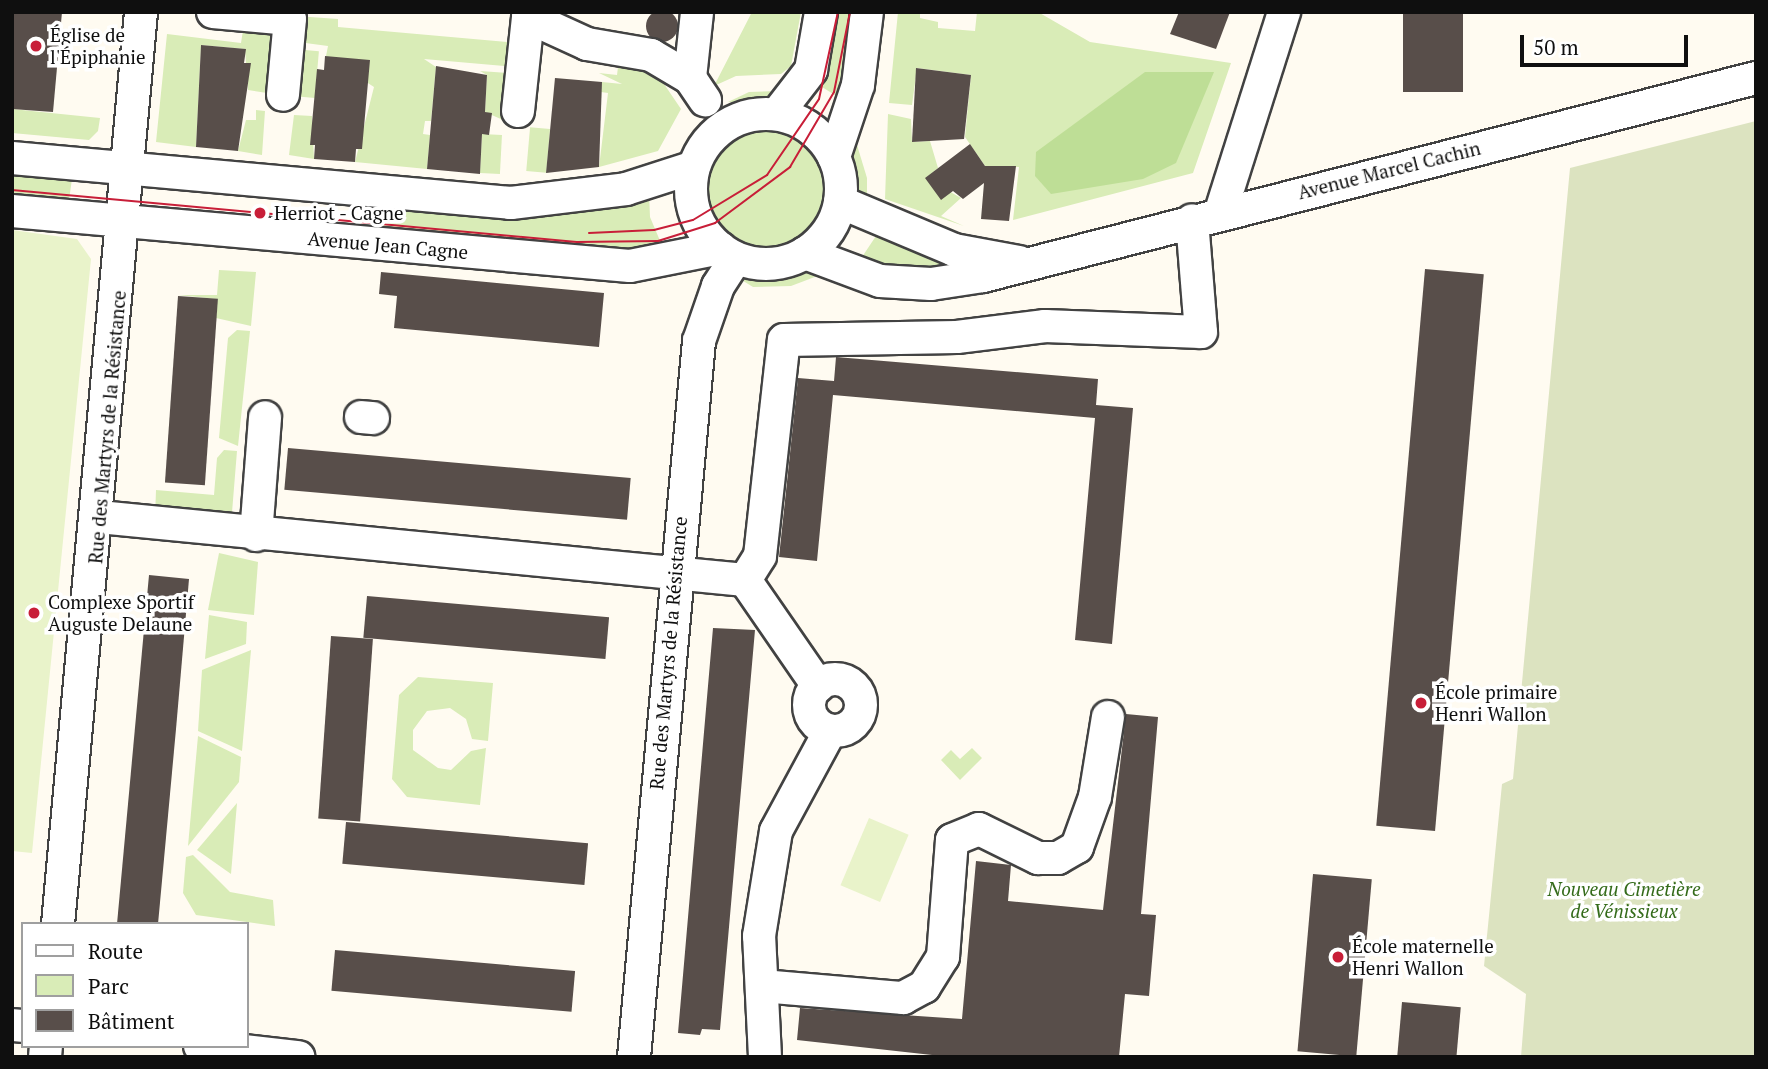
<!DOCTYPE html>
<meta charset="utf-8">
<style>
body{margin:0}
#map{position:relative;width:1768px;height:1069px;overflow:hidden;background:#fffbf1;font-family:"PT Serif",serif}
div>[style]{position:absolute}
.green>*{inset:0;background:#d9ecb7;transform-origin:0 0}
.round{border-radius:50%}
.forest>*{inset:0;background:#bede96}
.cemetery>*{inset:0;background:#dce3c0}
.pitch>*{inset:0;background:#e9f3ca;transform-origin:0 0}
.building>*{inset:0;background:#584e4a;transform-origin:0 0}
.roads{filter:drop-shadow(2px 0 #424242) drop-shadow(-2px 0 #424242) drop-shadow(0 2px #424242) drop-shadow(0 -2px #424242)}
.minor>*{height:32px;margin:-16px;padding:0 16px;transform-origin:16px;border-radius:16px;background:#fff}
.minor>.ring{margin:-16px;padding:0;box-sizing:content-box;background:none;border:32px solid #fff;border-radius:50%}
.tram>*{height:2px;margin:-1px;padding:0 1px;transform-origin:1px;border-radius:1px;background:#c81e38}
.dots>*{width:19px;height:19px;translate:-50% -50%;box-sizing:border-box;border:4px solid #fff;border-radius:50%}
span{translate:-50% -50%;white-space:nowrap;text-align:center;line-height:1.15;-webkit-text-stroke:7px #fff;paint-order:stroke}
.poi-label{font-size:19px;color:#0f0f0f}
.left{translate:0 -50%;text-align:left}
.street-label{font-size:19px;color:#0f0f0f}
.park-label{font-size:19px;color:#346b1a;font-style:italic}
.frame{position:absolute;inset:0;border:14px solid #0f0f0f;pointer-events:none}
.legend{position:absolute;left:21px;top:922px;width:228px;height:126px;box-sizing:border-box;background:#fff;border:2px solid #9f9f9f;margin:0;padding:9px 12px;list-style:none;font-size:21px;color:#0f0f0f}
.legend li{display:flex;align-items:center;gap:14px;height:35px}
.legend b{width:35px;border:2px solid #9f9f9f}
.scale{position:absolute;left:1520px;top:35px;width:168px;height:32px;box-sizing:border-box;border:4px solid #0f0f0f;border-top:0;padding-left:9px;font-size:21px;line-height:24px;white-space:nowrap;color:#0f0f0f;-webkit-text-stroke:5px #fff;paint-order:stroke}
</style>
<div id="map">
<div class="green">
<i style="clip-path:polygon(752px 12px,801px 12px,791px 66px,781px 74px,736px 76px,714px 86px)"></i>
<i style="clip-path:polygon(828px 12px,858px 12px,846px 102px,814px 82px)"></i>
<i style="clip-path:polygon(898px 12px,920px 12px,920px 18px,938px 22px,938px 28px,975px 31px,977px 12px,1038px 12px,1090px 42px,1231px 63px,1193px 173px,1013px 220px,1019px 167px,985px 166px,965px 137px,971px 75px,917px 68px,912px 105px,889px 103px)"></i>
<i style="clip-path:polygon(296px 16px,338px 19px,338px 27px,518px 43px,515px 67px,424px 59px,436px 67px,431px 121px,425px 121px,423px 134px,430px 135px,427px 169px,355px 162px,374px 87px,326px 56px,328px 46px,298px 42px)"></i>
<i style="clip-path:polygon(244px 24px,275px 27px,267px 93px,248px 90px,245px 49px,201px 45px,196px 147px,156px 142px,167px 34px,241px 43px)"></i>
<i style="left:294px;top:49px;width:25px;height:47px;rotate:5deg"></i>
<i style="clip-path:polygon(619px 59px,642px 64px,660px 78px,681px 109px,658px 151px,599px 167px,608px 93px,601px 92px,602px 82px,622px 84px,599px 73px,617px 75px)"></i>
<i style="clip-path:polygon(480px 71px,508px 73px,503px 120px,485px 112px,487px 75px)"></i>
<i style="clip-path:polygon(778px 91px,766px 104px,728px 102px,749px 92px)"></i>
<i style="clip-path:polygon(12px 109px,100px 118px,98px 131px,89px 140px,12px 133px)"></i>
<i style="clip-path:polygon(256px 110px,265px 111px,262px 155px,238px 151px,246px 120px,256px 120px)"></i>
<i style="clip-path:polygon(888px 114px,911px 119px,912px 142px,930px 141px,938px 168px,926px 178px,961px 198px,941px 216px,964px 226px,885px 199px)"></i>
<i style="clip-path:polygon(294px 115px,312px 116px,314px 159px,289px 155px)"></i>
<i style="left:550px;top:129px;width:44px;height:20px;rotate:95deg"></i>
<i class="round" style="left:705px;top:130px;width:122px;height:122px"></i>
<i style="left:482px;top:134px;width:20px;height:39px;rotate:3deg"></i>
<i style="clip-path:polygon(857px 145px,867px 178px,867px 201px,854px 188px,851px 153px)"></i>
<i style="clip-path:polygon(12px 167px,72px 179px,69px 200px,14px 195px,12px 203px)"></i>
<i style="clip-path:polygon(649px 192px,650px 217px,666px 255px,379px 230px,382px 206px)"></i>
<i style="clip-path:polygon(878px 233px,946px 259px,957px 269px,856px 266px)"></i>
<i style="clip-path:polygon(219px 270px,256px 272px,251px 326px,216px 318px,217px 299px,178px 295px,217px 295px)"></i>
<i style="clip-path:polygon(810px 270px,820px 275px,791px 286px,753px 287px,740px 279px)"></i>
<i style="clip-path:polygon(237px 330px,250px 331px,238px 446px,219px 438px,228px 338px)"></i>
<i style="clip-path:polygon(224px 450px,237px 451px,231px 525px,155px 519px,156px 490px,214px 495px,217px 458px)"></i>
<i style="clip-path:polygon(219px 553px,258px 562px,254px 615px,208px 610px)"></i>
<i style="clip-path:polygon(209px 615px,247px 622px,246px 644px,205px 659px)"></i>
<i style="clip-path:polygon(251px 650px,242px 751px,198px 731px,202px 670px)"></i>
<i style="clip-path:polygon(418px 677px,493px 683px,488px 741px,472px 739px,466px 719px,450px 708px,427px 711px,413px 730px,413px 750px,438px 768px,451px 770px,471px 751px,486px 748px,480px 805px,407px 797px,392px 779px,399px 695px)"></i>
<i style="clip-path:polygon(198px 736px,241px 757px,239px 782px,188px 846px)"></i>
<i style="clip-path:polygon(972px 748px,982px 758px,960px 780px,941px 760px,951px 750px,960px 759px)"></i>
<i style="clip-path:polygon(237px 803px,231px 874px,197px 850px)"></i>
<i style="clip-path:polygon(193px 855px,230px 892px,273px 900px,275px 926px,196px 915px,183px 893px,186px 857px)"></i>
</div>
<div class="forest">
<i style="clip-path:polygon(1145px 72px,1214px 72px,1176px 163px,1143px 179px,1051px 194px,1035px 176px,1036px 152px)"></i>
</div>
<div class="cemetery">
<i style="clip-path:polygon(1756px 121px,1756px 1057px,1521px 1057px,1526px 994px,1484px 966px,1502px 784px,1513px 779px,1570px 168px)"></i>
</div>
<div class="pitch">
<i style="clip-path:polygon(12px 230px,77px 239px,91px 259px,32px 853px,12px 851px)"></i>
<i style="left:869px;top:818px;width:43px;height:73px;rotate:23deg"></i>
</div>
<div class="building">
<i class="round" style="left:646px;top:10px;width:32px;height:32px"></i>
<i style="clip-path:polygon(12px 12px,62px 12px,53px 112px,12px 109px)"></i>
<i style="clip-path:polygon(1179px 12px,1230px 12px,1216px 49px,1170px 34px)"></i>
<i style="left:1403px;top:12px;width:60px;height:80px"></i>
<i style="clip-path:polygon(201px 45px,246px 49px,244px 63px,251px 63px,238px 151px,196px 147px)"></i>
<i style="clip-path:polygon(325px 56px,370px 60px,362px 149px,356px 149px,355px 162px,314px 159px,315px 145px,310px 145px,317px 69px,324px 70px)"></i>
<i style="clip-path:polygon(436px 66px,487px 75px,485px 112px,492px 113px,489px 135px,482px 134px,480px 174px,427px 169px)"></i>
<i style="clip-path:polygon(916px 68px,971px 75px,964px 139px,912px 142px)"></i>
<i style="clip-path:polygon(555px 78px,602px 82px,599px 167px,546px 173px)"></i>
<i style="clip-path:polygon(970px 144px,985px 166px,1016px 166px,1009px 221px,981px 219px,984px 183px,963px 199px,953px 191px,941px 200px,925px 178px)"></i>
<i style="left:1425px;top:269px;width:59px;height:559px;rotate:5deg"></i>
<i style="clip-path:polygon(381px 272px,604px 293px,599px 347px,394px 328px,397px 296px,379px 294px)"></i>
<i style="left:178px;top:296px;width:40px;height:187px;rotate:4deg"></i>
<i style="clip-path:polygon(836px 357px,1098px 379px,1096px 405px,1133px 408px,1112px 644px,1075px 640px,1095px 418px,833px 395px,817px 561px,779px 557px,798px 378px,834px 381px)"></i>
<i style="left:288px;top:448px;width:344px;height:42px;rotate:5deg"></i>
<i style="clip-path:polygon(149px 575px,189px 579px,176px 729px,158px 924px,117px 924px)"></i>
<i style="left:367px;top:596px;width:243px;height:42px;rotate:5deg"></i>
<i style="clip-path:polygon(713px 628px,755px 630px,720px 1030px,702px 1029px,700px 1035px,678px 1033px)"></i>
<i style="left:331px;top:636px;width:42px;height:183px;rotate:4deg"></i>
<i style="clip-path:polygon(1126px 714px,1158px 717px,1141px 914px,1156px 915px,1149px 996px,1125px 994px,1119px 1057px,950px 1057px,797px 1040px,800px 1008px,962px 1019px,976px 861px,1011px 865px,1008px 901px,1103px 910px)"></i>
<i style="left:346px;top:822px;width:243px;height:42px;rotate:5deg"></i>
<i style="left:1313px;top:874px;width:59px;height:178px;rotate:5deg"></i>
<i style="left:335px;top:950px;width:241px;height:41px;rotate:5deg"></i>
<i style="left:1402px;top:1002px;width:59px;height:55px;rotate:5deg"></i>
</div>
<div class="roads">
<div class="minor">
<i style="left:213px;top:12px;width:77px;rotate:5.2deg"></i>
<i style="left:290px;top:19px;width:76px;rotate:95.3deg"></i>
<i style="left:690px;top:78px;width:66px;rotate:-83.9deg"></i>
<i style="left:518px;top:111px;width:95px;rotate:-83.9deg"></i>
<i style="left:528px;top:17px;width:65px;rotate:24.6deg"></i>
<i style="left:587px;top:44px;width:65px;rotate:9.8deg"></i>
<i style="left:651px;top:55px;width:45px;rotate:30.5deg"></i>
<i style="left:690px;top:78px;width:27px;rotate:56deg"></i>
<i style="left:777px;top:114px;width:56px;rotate:-52.3deg"></i>
<i style="left:811px;top:70px;width:59px;rotate:-80.2deg"></i>
<i class="ring" style="left:691px;top:114px;width:118px;height:118px"></i>
<i style="left:834px;top:157px;width:76px;rotate:-71.6deg"></i>
<i style="left:858px;top:85px;width:74px;rotate:-83deg"></i>
<i style="left:12px;top:158px;width:501px;rotate:5.15deg"></i>
<i style="left:511px;top:203px;width:116px;rotate:-6.9deg"></i>
<i style="left:626px;top:189px;width:71px;rotate:-17.9deg"></i>
<i style="left:840px;top:202px;width:124px;rotate:22.8deg"></i>
<i style="left:954px;top:250px;width:66px;rotate:10.5deg"></i>
<i style="left:12px;top:211px;width:620px;rotate:5.09deg"></i>
<i style="left:630px;top:266px;width:92px;rotate:-11.3deg"></i>
<i style="left:1221px;top:211px;width:209px;rotate:-72.4deg"></i>
<i style="left:805px;top:253px;width:80px;rotate:20.5deg"></i>
<i style="left:880px;top:281px;width:51px;rotate:3.4deg"></i>
<i style="left:931px;top:284px;width:53px;rotate:-8.7deg"></i>
<i style="left:983px;top:276px;width:798px;rotate:-14.37deg"></i>
<i style="left:361px;top:417px;width:12px;rotate:5deg"></i>
<i style="left:99px;top:517px;width:649px;rotate:5.57deg"></i>
<i style="left:256px;top:535px;width:118px;rotate:-85.6deg"></i>
<i style="left:745px;top:580px;width:28px;rotate:-58deg"></i>
<i style="left:760px;top:556px;width:217px;rotate:-83.7deg"></i>
<i style="left:784px;top:340px;width:173px;rotate:-1deg"></i>
<i style="left:957px;top:337px;width:89px;rotate:-7.1deg"></i>
<i style="left:1045px;top:326px;width:156px;rotate:2.2deg"></i>
<i style="left:1201px;top:332px;width:112px;rotate:-94.6deg"></i>
<i style="left:745px;top:580px;width:129px;rotate:55.4deg"></i>
<i class="ring" style="left:809px;top:679px;width:20px;height:20px"></i>
<i style="left:58px;top:924px;width:916px;rotate:-84.8deg"></i>
<i style="left:762px;top:986px;width:142px;rotate:4.9deg"></i>
<i style="left:903px;top:998px;width:24px;rotate:-28deg"></i>
<i style="left:924px;top:987px;width:36px;rotate:-58deg"></i>
<i style="left:943px;top:957px;width:117px;rotate:-85.6deg"></i>
<i style="left:952px;top:840px;width:29px;rotate:-22deg"></i>
<i style="left:979px;top:829px;width:66px;rotate:26.2deg"></i>
<i style="left:1038px;top:858px;width:20px"></i>
<i style="left:1058px;top:858px;width:22px;rotate:-30deg"></i>
<i style="left:1077px;top:847px;width:53px;rotate:-70.2deg"></i>
<i style="left:1095px;top:797px;width:81px;rotate:-80.8deg"></i>
<i style="left:12px;top:1025px;width:11px;rotate:5deg"></i>
<i style="left:200px;top:1046px;width:99px;rotate:6.4deg"></i>
<i style="left:45px;top:1057px;width:11px;rotate:-85deg"></i>
<i style="left:634px;top:1057px;width:719px;rotate:-84.81deg"></i>
<i style="left:699px;top:341px;width:58px;rotate:-70.9deg"></i>
<i style="left:718px;top:286px;width:33px;rotate:-57deg"></i>
<i style="left:765px;top:1057px;width:121px;rotate:-92.8deg"></i>
<i style="left:759px;top:936px;width:106px;rotate:-80.8deg"></i>
<i style="left:776px;top:831px;width:114px;rotate:-61.6deg"></i>
</div>
</div>
<div class="tram">
<i style="left:12px;top:190px;width:567px;rotate:5.26deg"></i>
<i style="left:577px;top:242px;width:81px;rotate:-0.7deg"></i>
<i style="left:658px;top:241px;width:60px;rotate:-17.5deg"></i>
<i style="left:715px;top:223px;width:94px;rotate:-36.7deg"></i>
<i style="left:790px;top:167px;width:87px;rotate:-59.6deg"></i>
<i style="left:834px;top:92px;width:82px;rotate:-78.7deg"></i>
<i style="left:589px;top:233px;width:65px;rotate:-2.6deg"></i>
<i style="left:654px;top:230px;width:40px;rotate:-14.4deg"></i>
<i style="left:693px;top:220px;width:87px;rotate:-31.3deg"></i>
<i style="left:767px;top:175px;width:92px;rotate:-55.6deg"></i>
<i style="left:819px;top:99px;width:89px;rotate:-77.7deg"></i>
</div>
<div class="dots">
<i style="left:36px;top:46px;background:#c81e38"></i>
<i style="left:260px;top:213px;background:#c81e38"></i>
<i style="left:34px;top:613px;background:#c81e38"></i>
<i style="left:1421px;top:703px;background:#c81e38"></i>
<i style="left:1338px;top:957px;background:#c81e38"></i>
</div>
<div class="poi-label">
<span class="left" style="left:50px;top:46px">Église de<br>l'Épiphanie</span>
<span class="left" style="left:274px;top:213px">Herriot - Cagne</span>
<span class="left" style="left:48px;top:613px">Complexe Sportif<br>Auguste Delaune</span>
<span class="left" style="left:1435px;top:703px">École primaire<br>Henri Wallon</span>
<span class="left" style="left:1352px;top:957px">École maternelle<br>Henri Wallon</span>
</div>
<div class="street-label">
<span style="left:1389px;top:170px;rotate:-14deg">Avenue Marcel Cachin</span>
<span style="left:388px;top:245px;rotate:5deg">Avenue Jean Cagne</span>
<span style="left:107px;top:427px;rotate:-85deg">Rue des Martyrs de la Résistance</span>
<span style="left:668px;top:653px;rotate:-85deg">Rue des Martyrs de la Résistance</span>
</div>
<div class="park-label">
<span style="left:1624px;top:900px">Nouveau Cimetière<br>de Vénissieux</span>
</div>
<div class="frame"></div>
<ul class="legend">
<li><b style="height:9px;background:#fff"></b>Route</li>
<li><b style="height:19px;background:#d9ecb7"></b>Parc</li>
<li><b style="height:19px;background:#584e4a"></b>Bâtiment</li>
</ul>
<div class="scale">50 m</div>
</div>
